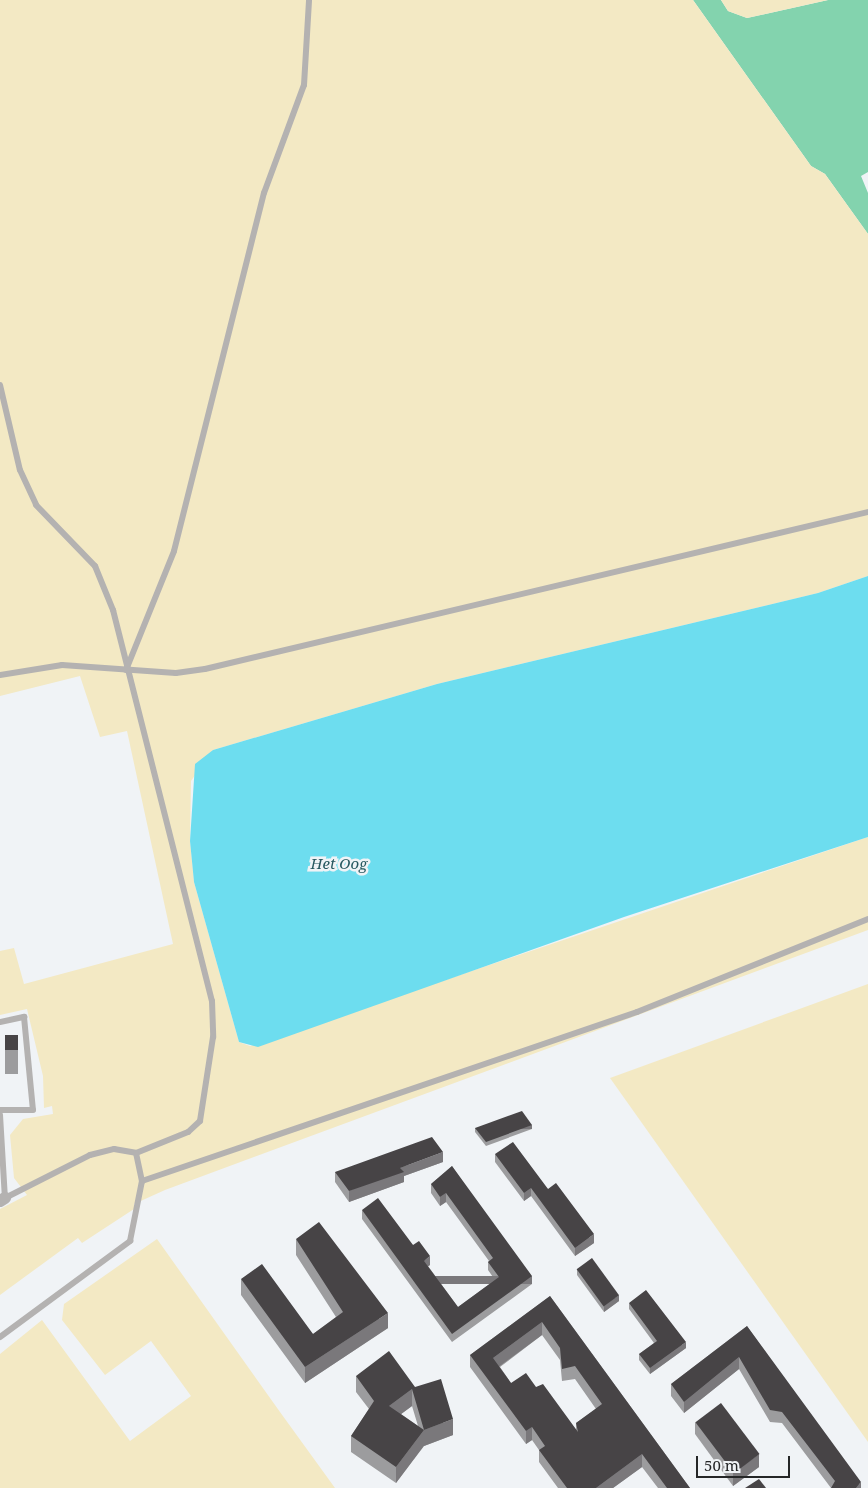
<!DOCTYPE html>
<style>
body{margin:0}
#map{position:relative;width:868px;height:1488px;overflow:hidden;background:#f0f3f6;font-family:"Noto Serif",serif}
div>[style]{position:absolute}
.green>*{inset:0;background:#83d3ae}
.sand>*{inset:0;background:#f3e9c4}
.water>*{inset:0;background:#6dddef}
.lane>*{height:6px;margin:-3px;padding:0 3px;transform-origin:3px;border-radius:3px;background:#b4b2b1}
.street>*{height:12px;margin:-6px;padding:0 6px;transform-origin:6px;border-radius:6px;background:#b4b2b1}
.wall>*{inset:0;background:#9c9c9e;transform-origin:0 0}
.shaded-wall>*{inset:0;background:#7a787b;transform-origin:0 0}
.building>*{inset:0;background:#474446;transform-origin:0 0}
span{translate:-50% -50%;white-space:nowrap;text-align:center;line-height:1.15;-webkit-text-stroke:5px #f0f3f6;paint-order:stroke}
.water-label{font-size:15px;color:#275860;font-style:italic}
.scale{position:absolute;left:696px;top:1456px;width:94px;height:22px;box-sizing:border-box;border:2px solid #252627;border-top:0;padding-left:6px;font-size:15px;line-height:18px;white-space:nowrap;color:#252627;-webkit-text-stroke:4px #f0f3f6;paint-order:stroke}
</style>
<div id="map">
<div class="green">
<i style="clip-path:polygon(693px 0,721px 0,728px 11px,747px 18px,828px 0,868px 0,868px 172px,861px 176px,868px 193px,868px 234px,825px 174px,811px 166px)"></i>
</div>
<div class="sand">
<i style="clip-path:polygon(0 0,693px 0,811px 166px,825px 174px,868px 234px,868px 576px,818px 593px,437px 684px,213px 750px,191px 781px,190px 841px,194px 882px,239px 1042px,250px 1046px,868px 837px,868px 930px,165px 1190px,134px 1204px,134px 1209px,82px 1243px,78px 1238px,0 1295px,0 1209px,27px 1195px,14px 1178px,10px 1135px,23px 1119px,53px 1114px,52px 1106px,44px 1108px,43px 1076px,27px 1009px,0 1015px,0 951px,14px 948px,24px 984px,173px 944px,127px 731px,100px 737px,80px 676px,0 696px)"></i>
<i style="clip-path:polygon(721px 0,828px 0,747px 18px,728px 11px)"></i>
<i style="clip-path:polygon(868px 984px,868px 1442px,610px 1078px)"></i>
<i style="clip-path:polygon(157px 1239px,280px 1412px,335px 1488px,0 1488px,0 1354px,42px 1320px,130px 1441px,191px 1396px,151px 1341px,105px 1375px,62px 1320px,64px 1304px)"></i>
</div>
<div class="water">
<i style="clip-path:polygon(868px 576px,868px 837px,624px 917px,258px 1047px,239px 1042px,194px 882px,190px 841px,195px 764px,213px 750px,437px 684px,818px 593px)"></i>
</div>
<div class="lane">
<i style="left:0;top:385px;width:87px;rotate:76.8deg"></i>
<i style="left:20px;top:470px;width:38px;rotate:65deg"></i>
<i style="left:36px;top:505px;width:85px;rotate:46deg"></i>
<i style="left:95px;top:566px;width:48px;rotate:67.8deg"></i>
<i style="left:113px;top:610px;width:403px;rotate:75.8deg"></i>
<i style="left:212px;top:1001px;width:36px;rotate:88deg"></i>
<i style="left:213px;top:1037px;width:85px;rotate:98.8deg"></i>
<i style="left:200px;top:1121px;width:16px;rotate:137deg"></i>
<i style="left:188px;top:1132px;width:56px;rotate:158deg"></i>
<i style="left:126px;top:670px;width:128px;rotate:-68deg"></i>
<i style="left:174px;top:551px;width:369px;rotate:-75.9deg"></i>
<i style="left:264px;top:193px;width:115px;rotate:-69.7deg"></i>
<i style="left:304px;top:85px;width:85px;rotate:-86.6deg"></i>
<i style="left:0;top:675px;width:63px;rotate:-9.2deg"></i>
<i style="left:62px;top:665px;width:114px;rotate:4deg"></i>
<i style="left:176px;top:673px;width:29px;rotate:-8deg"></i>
<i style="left:205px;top:669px;width:681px;rotate:-13.32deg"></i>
<i style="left:0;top:1022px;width:25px;rotate:-12deg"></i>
<i style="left:24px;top:1017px;width:93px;rotate:84.5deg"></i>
<i style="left:33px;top:1110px;width:33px;rotate:180deg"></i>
<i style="left:0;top:1115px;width:83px;rotate:86.6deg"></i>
<i style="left:5px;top:1198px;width:95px;rotate:-26.8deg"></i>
<i style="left:90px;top:1155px;width:25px;rotate:-14deg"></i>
<i style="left:114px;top:1149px;width:22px;rotate:10deg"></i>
<i style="left:136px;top:1153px;width:29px;rotate:78deg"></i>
<i style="left:0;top:1337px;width:162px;rotate:-36.4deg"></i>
<i style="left:130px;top:1241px;width:61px;rotate:-78.7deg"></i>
<i style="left:142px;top:1181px;width:523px;rotate:-18.85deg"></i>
<i style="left:637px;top:1012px;width:249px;rotate:-21.9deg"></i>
</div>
<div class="street">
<i style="left:0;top:1201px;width:6px;rotate:-31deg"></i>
</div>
<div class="wall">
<i style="left:5px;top:1035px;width:13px;height:39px"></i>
<i style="clip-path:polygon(475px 1128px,532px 1129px,486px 1146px,475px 1132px)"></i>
<i style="clip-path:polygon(495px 1154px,548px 1189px,594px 1243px,575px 1256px,531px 1196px,524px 1201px,495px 1162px)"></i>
<i style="clip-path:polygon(443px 1162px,404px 1176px,404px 1182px,349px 1202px,335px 1182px,335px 1172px)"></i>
<i style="clip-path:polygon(452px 1166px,532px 1284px,452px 1342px,362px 1219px,362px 1210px,413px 1245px,430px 1265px,428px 1266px,458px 1307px,495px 1280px,488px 1270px,488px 1262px,489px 1261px,446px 1202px,440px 1206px,431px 1193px,431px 1184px)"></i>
<i style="clip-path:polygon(296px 1239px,388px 1328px,305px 1383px,241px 1295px,241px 1279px,313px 1334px,336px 1317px,296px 1255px)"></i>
<i style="clip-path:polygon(577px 1269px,619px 1301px,604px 1312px,577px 1275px)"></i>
<i style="clip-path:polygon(evenodd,550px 1296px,690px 1488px,658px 1488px,642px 1467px,613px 1488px,558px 1488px,539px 1462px,539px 1450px,532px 1440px,526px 1444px,470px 1367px,470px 1355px,550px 1296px,542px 1335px,560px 1360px,562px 1381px,575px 1379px,596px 1409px,576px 1423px,576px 1430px,536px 1387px,511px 1383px,500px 1367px,542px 1335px)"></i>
<i style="clip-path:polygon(629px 1303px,686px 1348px,650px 1374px,639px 1360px,639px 1354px,654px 1343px,629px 1309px)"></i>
<i style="clip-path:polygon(747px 1326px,861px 1488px,831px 1488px,782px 1423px,770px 1422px,739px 1369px,684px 1413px,671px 1396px,671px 1384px)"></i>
<i style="clip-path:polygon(evenodd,356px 1376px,415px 1387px,453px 1435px,424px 1446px,424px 1445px,396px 1483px,351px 1452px,351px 1436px,369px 1409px,356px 1392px,356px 1376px,412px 1406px,418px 1426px,401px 1414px,412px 1406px)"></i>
<i style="clip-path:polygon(695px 1422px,759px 1467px,733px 1486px,695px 1434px)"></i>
</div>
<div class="shaded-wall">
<i style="left:532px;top:1125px;width:4px;height:49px;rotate:90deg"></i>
<i style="clip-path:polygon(443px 1152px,443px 1162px,404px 1176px,404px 1182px,349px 1202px,349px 1191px,400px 1168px)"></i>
<i style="clip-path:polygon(531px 1188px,531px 1196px,524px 1201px,524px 1193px)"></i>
<i style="clip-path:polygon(446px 1193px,446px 1202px,440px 1206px,440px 1197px)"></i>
<i style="clip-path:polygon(594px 1234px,594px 1243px,575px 1256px,575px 1248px)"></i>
<i style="clip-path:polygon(430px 1256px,430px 1265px,424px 1269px,424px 1261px)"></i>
<i style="left:532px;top:1276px;width:8px;height:99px;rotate:90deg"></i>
<i style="clip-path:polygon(619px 1295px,619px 1301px,604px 1312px,604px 1306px)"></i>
<i style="clip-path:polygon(388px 1313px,388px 1328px,305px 1383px,305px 1367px)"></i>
<i style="clip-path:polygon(542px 1322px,542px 1335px,493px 1371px,493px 1358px)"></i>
<i style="clip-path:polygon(686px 1342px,686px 1348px,650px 1374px,650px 1368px)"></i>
<i style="clip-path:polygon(739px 1357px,739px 1369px,684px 1413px,684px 1402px)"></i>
<i style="clip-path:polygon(412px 1389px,412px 1406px,389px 1423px,389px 1406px)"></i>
<i style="clip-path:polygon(453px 1419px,453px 1435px,424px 1446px,424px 1430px)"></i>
<i style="clip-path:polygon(532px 1427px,532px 1440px,526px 1444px,526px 1431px)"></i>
<i style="clip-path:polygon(424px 1430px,424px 1446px,396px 1483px,396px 1467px)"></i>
<i style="clip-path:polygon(642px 1454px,642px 1467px,613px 1488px,596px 1488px)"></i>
<i style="clip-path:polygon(759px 1454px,759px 1467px,733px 1486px,733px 1473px)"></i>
<i style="clip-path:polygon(861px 1482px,861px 1488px,856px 1488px)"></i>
</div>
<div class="building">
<i style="left:5px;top:1035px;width:13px;height:15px"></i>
<i style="clip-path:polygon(522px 1111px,532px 1125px,486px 1142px,475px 1128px)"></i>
<i style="clip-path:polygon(432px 1137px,443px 1152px,400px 1168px,404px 1172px,349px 1191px,335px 1172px)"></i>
<i style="clip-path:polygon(513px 1142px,548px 1189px,556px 1183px,594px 1234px,575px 1248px,531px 1188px,524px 1193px,495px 1154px)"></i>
<i style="clip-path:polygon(452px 1166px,532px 1276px,452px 1334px,362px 1210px,378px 1198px,413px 1245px,419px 1241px,430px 1256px,424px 1261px,458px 1307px,499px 1277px,488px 1262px,493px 1258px,446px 1193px,440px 1197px,431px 1184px)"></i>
<i style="clip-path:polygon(319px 1222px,388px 1313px,305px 1367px,241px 1279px,262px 1264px,313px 1334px,343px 1312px,296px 1239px)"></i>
<i style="left:592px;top:1258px;width:46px;height:19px;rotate:54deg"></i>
<i style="clip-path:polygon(646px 1290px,686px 1342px,650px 1368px,639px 1354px,657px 1341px,629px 1303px)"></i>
<i style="clip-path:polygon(evenodd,550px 1296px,690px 1488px,667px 1488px,642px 1454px,596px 1488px,567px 1488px,539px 1450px,545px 1446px,532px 1427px,526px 1431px,470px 1355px,550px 1296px,542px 1322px,560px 1348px,562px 1369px,575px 1366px,602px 1404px,576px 1423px,578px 1432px,543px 1384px,536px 1387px,526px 1373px,511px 1383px,493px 1358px,542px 1322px)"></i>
<i style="clip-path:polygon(747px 1326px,861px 1482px,856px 1488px,831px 1488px,835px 1481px,782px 1412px,770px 1410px,739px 1357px,684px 1402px,671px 1384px)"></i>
<i style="clip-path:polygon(389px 1351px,415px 1387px,441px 1379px,453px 1419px,424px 1430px,412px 1389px,389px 1406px,424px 1430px,396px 1467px,351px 1436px,374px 1401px,356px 1376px)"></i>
<i style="left:721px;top:1403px;width:64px;height:32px;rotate:53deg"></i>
<i style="clip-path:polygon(759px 1479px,766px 1488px,745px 1488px)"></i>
</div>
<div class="water-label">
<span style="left:339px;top:864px">Het Oog</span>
</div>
<div class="scale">50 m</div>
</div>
